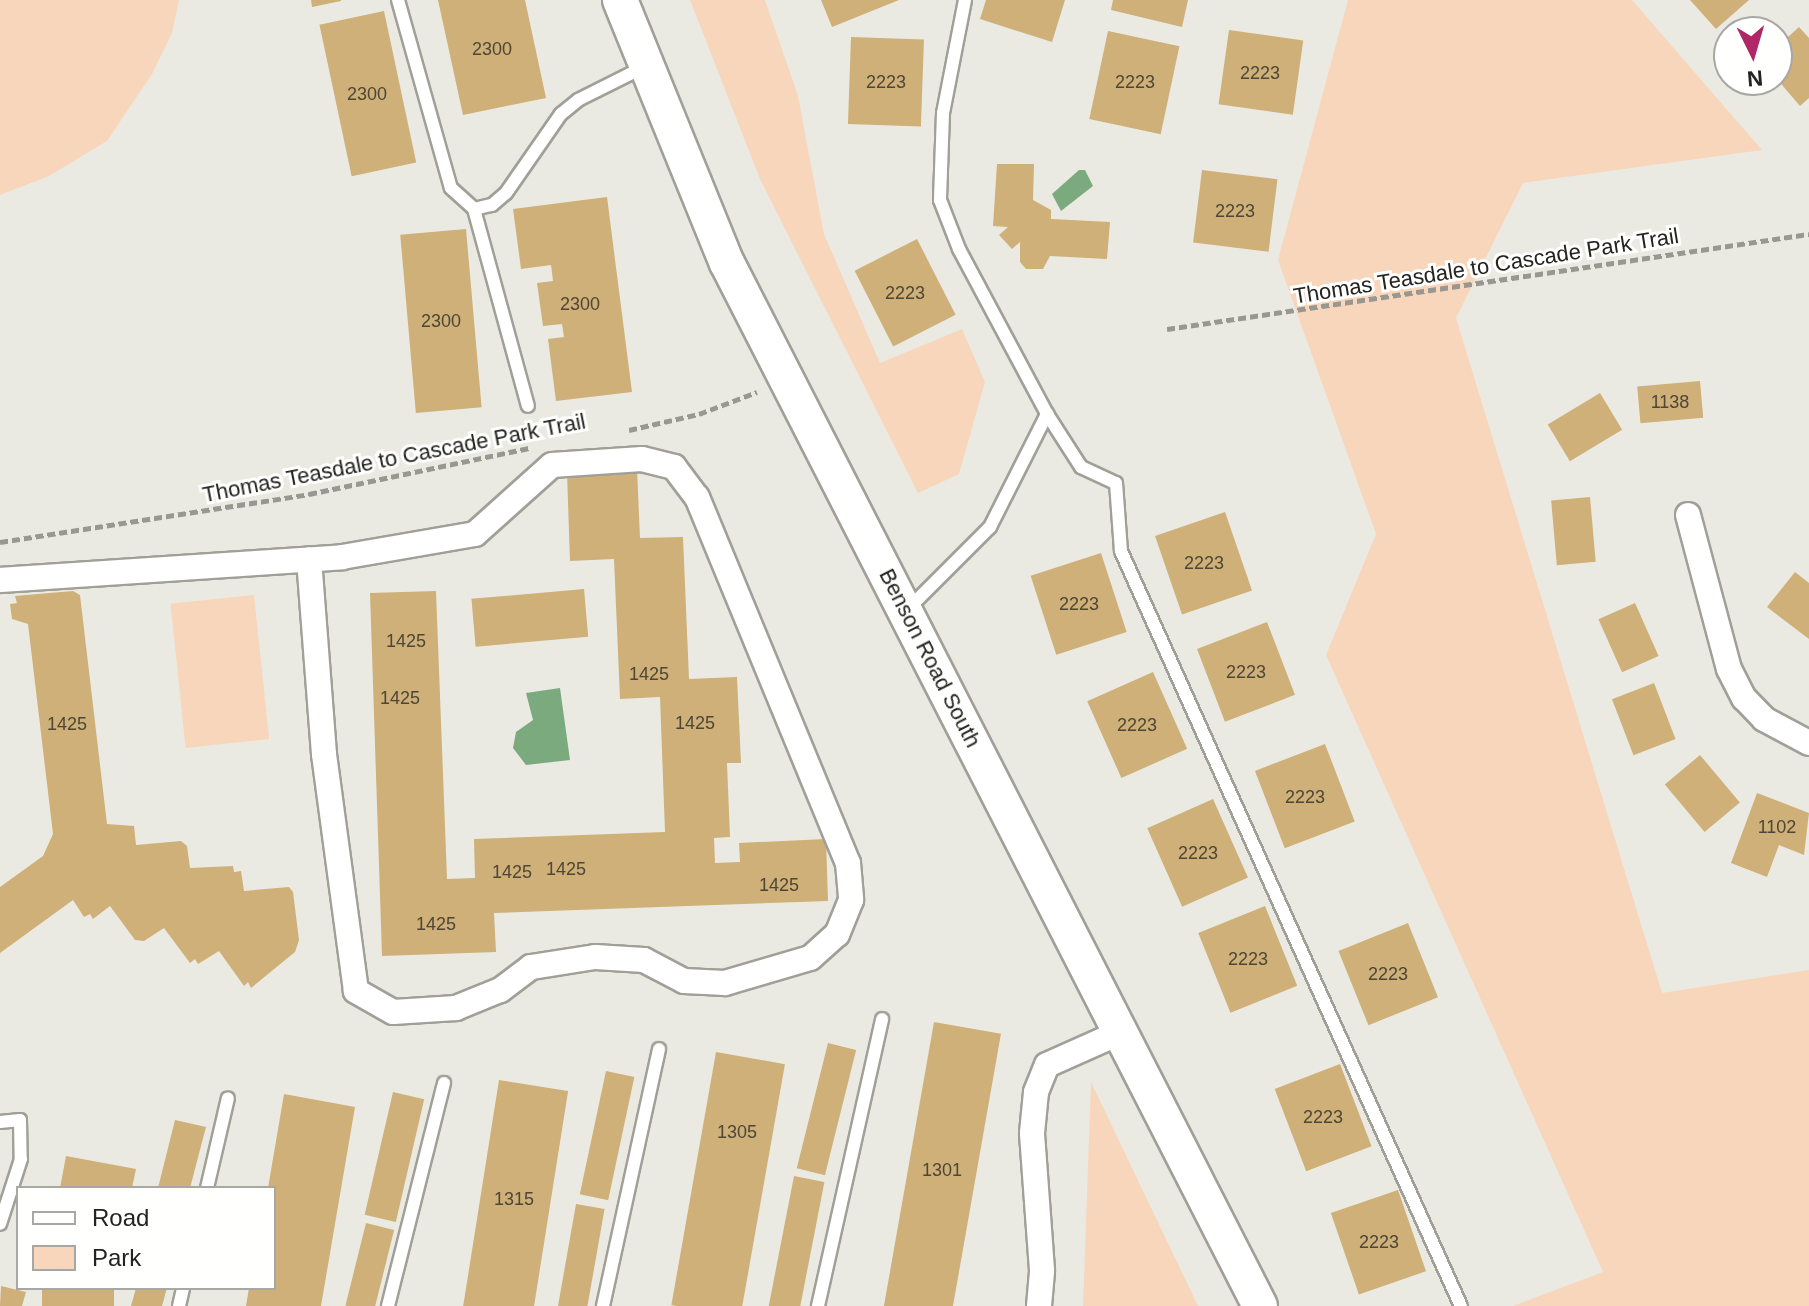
<!DOCTYPE html>
<style>
body{margin:0}
#map{position:relative;width:1809px;height:1306px;overflow:hidden;background:#ebeae2;font-family:Arial,sans-serif}
div>[style]{position:absolute}
.green>*{inset:0;background:#f7d6bb;transform-origin:0 0}
.water>*{inset:0;background:#7baa7f}
.building>*{inset:0;background:#ceb078;transform-origin:0 0}
.path>*{height:5px;margin-top:-2.5px;transform-origin:0;background:repeating-linear-gradient(90deg,#989791 0 8px,transparent 0 12px)}
.roads{filter:drop-shadow(2px 0 #a0a098) drop-shadow(-2px 0 #a0a098) drop-shadow(0 2px #a0a098) drop-shadow(0 -2px #a0a098)}
.lane>*{height:12px;margin:-6px;padding:0 6px;transform-origin:6px;border-radius:6px;background:#fff}
.street>*{height:24px;margin:-12px;padding:0 12px;transform-origin:12px;border-radius:12px;background:#fff}
.secondary>*{height:34px;margin:-17px;padding:0 17px;transform-origin:17px;border-radius:17px;background:#fff}
span{translate:-50% -50%;white-space:nowrap;text-align:center;line-height:1.15;-webkit-text-stroke:6px #fffffe;paint-order:stroke}
.number-label{font-size:18px;color:#4e4636}
.number-label span{-webkit-text-stroke-width:0}
.street-label{font-size:22px;color:#232320}
.legend{position:absolute;left:16px;top:1186px;width:260px;height:104px;box-sizing:border-box;background:#fffffe;border:2px solid #a7a7a5;margin:0;padding:10px 14px;list-style:none;font-size:24px;color:#232320}
.legend li{display:flex;align-items:center;gap:16px;height:40px}
.legend b{width:40px;border:2px solid #a7a7a5}
.north{position:absolute;left:1713px;top:16px;width:80px;height:80px;box-sizing:border-box;background:#fffffe;border:2px solid #a7a7a5;border-radius:50%;rotate:175deg;font-size:22px;font-weight:700;line-height:32px;text-align:center;color:#232320}
.north::after{content:'';display:block;margin:auto;width:28px;height:36px;background:#b02767;clip-path:polygon(50% 0,100% 100%,50% 72%,0 100%)}
</style>
<div id="map">
<div class="green">
<i style="clip-path:polygon(0 0,179px 0,172px 33px,152px 74px,107px 141px,49px 176px,0 195px)"></i>
<i style="clip-path:polygon(690px 0,765px 0,798px 96px,824px 234px,880px 363px,962px 329px,985px 382px,959px 474px,918px 493px,760px 179px)"></i>
<i style="clip-path:polygon(1348px 0,1632px 0,1762px 150px,1523px 183px,1456px 318px,1662px 993px,1809px 970px,1809px 1306px,1513px 1306px,1603px 1272px,1326px 655px,1376px 534px,1278px 260px)"></i>
<i style="left:254px;top:595px;width:145px;height:84px;rotate:84deg"></i>
<i style="clip-path:polygon(1091px 1082px,1198px 1306px,1083px 1306px)"></i>
</div>
<div class="water">
<i style="clip-path:polygon(1079px 170px,1085px 170px,1093px 186px,1061px 211px,1052px 194px)"></i>
<i style="clip-path:polygon(560px 688px,570px 760px,526px 765px,513px 748px,516px 732px,533px 720px,526px 693px)"></i>
</div>
<div class="building">
<i style="clip-path:polygon(311px 0,341px 0,341px 1px,312px 7px)"></i>
<i style="clip-path:polygon(438px 0,525px 0,546px 98px,463px 115px)"></i>
<i style="clip-path:polygon(821px 0,899px 0,832px 27px)"></i>
<i style="clip-path:polygon(986px 0,1065px 0,1052px 42px,980px 19px)"></i>
<i style="clip-path:polygon(1113px 0,1188px 0,1182px 27px,1111px 10px)"></i>
<i style="clip-path:polygon(1690px 0,1749px 0,1716px 29px)"></i>
<i style="left:384px;top:11px;width:155px;height:66px;rotate:78deg"></i>
<i style="clip-path:polygon(1799px 27px,1809px 38px,1809px 98px,1800px 106px,1777px 79px,1777px 47px)"></i>
<i style="left:1229px;top:30px;width:75px;height:75px;rotate:8deg"></i>
<i style="left:1108px;top:31px;width:73px;height:90px;rotate:12deg"></i>
<i style="left:851px;top:37px;width:73px;height:87px;rotate:2deg"></i>
<i style="clip-path:polygon(997px 164px,1034px 164px,1033px 200px,1051px 210px,1051px 219px,1110px 222px,1107px 259px,1050px 256px,1043px 269px,1026px 269px,1020px 262px,1020px 242px,1012px 249px,999px 235px,1008px 227px,993px 226px)"></i>
<i style="left:1202px;top:170px;width:76px;height:73px;rotate:7deg"></i>
<i style="clip-path:polygon(607px 197px,632px 392px,556px 401px,548px 339px,564px 337px,562px 324px,543px 326px,537px 283px,553px 281px,551px 265px,521px 269px,513px 209px)"></i>
<i style="left:466px;top:229px;width:179px;height:66px;rotate:85deg"></i>
<i style="left:917px;top:239px;width:85px;height:70px;rotate:63deg"></i>
<i style="left:1700px;top:381px;width:37px;height:63px;rotate:85deg"></i>
<i style="left:1600px;top:393px;width:43px;height:61px;rotate:59deg"></i>
<i style="clip-path:polygon(637px 469px,640px 538px,683px 537px,689px 679px,737px 677px,741px 763px,727px 763px,730px 837px,714px 838px,715px 863px,740px 862px,739px 843px,826px 839px,828px 901px,494px 913px,496px 952px,382px 956px,370px 593px,436px 591px,447px 879px,475px 878px,474px 839px,665px 832px,660px 697px,620px 699px,614px 559px,570px 561px,567px 472px)"></i>
<i style="left:1590px;top:497px;width:65px;height:39px;rotate:85deg"></i>
<i style="left:1225px;top:512px;width:83px;height:74px;rotate:71deg"></i>
<i style="left:1101px;top:553px;width:83px;height:74px;rotate:72deg"></i>
<i style="clip-path:polygon(1795px 572px,1809px 583px,1809px 639px,1767px 607px)"></i>
<i style="left:584px;top:589px;width:48px;height:113px;rotate:85deg"></i>
<i style="clip-path:polygon(73px 591px,80px 595px,107px 824px,134px 826px,136px 845px,181px 841px,187px 846px,190px 868px,233px 866px,234px 872px,241px 871px,244px 891px,289px 887px,293px 892px,299px 940px,295px 952px,251px 988px,248px 982px,244px 986px,219px 951px,198px 964px,195px 959px,190px 963px,164px 928px,144px 941px,135px 940px,110px 906px,93px 919px,90px 914px,84px 917px,73px 900px,0 953px,0 887px,43px 856px,53px 834px,28px 624px,12px 619px,10px 604px,17px 603px,15px 596px)"></i>
<i style="left:1635px;top:603px;width:58px;height:40px;rotate:66deg"></i>
<i style="left:1267px;top:622px;width:78px;height:75px;rotate:69deg"></i>
<i style="left:1153px;top:672px;width:84px;height:72px;rotate:66deg"></i>
<i style="left:1654px;top:683px;width:60px;height:45px;rotate:69deg"></i>
<i style="left:1325px;top:744px;width:83px;height:75px;rotate:69deg"></i>
<i style="left:1700px;top:755px;width:62px;height:46px;rotate:50deg"></i>
<i style="clip-path:polygon(1757px 793px,1809px 813px,1804px 855px,1779px 845px,1767px 877px,1731px 863px)"></i>
<i style="left:1213px;top:799px;width:86px;height:72px;rotate:66deg"></i>
<i style="left:1265px;top:906px;width:86px;height:72px;rotate:68deg"></i>
<i style="left:1408px;top:923px;width:80px;height:75px;rotate:68deg"></i>
<i style="left:934px;top:1022px;width:68px;height:289px;rotate:10deg"></i>
<i style="left:828px;top:1043px;width:29px;height:129px;rotate:14deg"></i>
<i style="left:716px;top:1052px;width:70px;height:257px;rotate:10deg"></i>
<i style="left:1340px;top:1064px;width:88px;height:70px;rotate:69deg"></i>
<i style="left:606px;top:1071px;width:29px;height:126px;rotate:12deg"></i>
<i style="left:499px;top:1080px;width:70px;height:229px;rotate:9deg"></i>
<i style="left:393px;top:1092px;width:32px;height:126px;rotate:13deg"></i>
<i style="clip-path:polygon(284px 1094px,355px 1107px,321px 1306px,246px 1306px,249px 1288px,274px 1288px,274px 1188px,268px 1188px)"></i>
<i style="clip-path:polygon(175px 1120px,206px 1127px,190px 1188px,158px 1188px)"></i>
<i style="clip-path:polygon(66px 1156px,136px 1169px,132px 1188px,60px 1188px)"></i>
<i style="left:794px;top:1176px;width:31px;height:133px;rotate:11deg"></i>
<i style="left:1398px;top:1190px;width:86px;height:71px;rotate:71deg"></i>
<i style="left:576px;top:1204px;width:29px;height:104px;rotate:10deg"></i>
<i style="left:366px;top:1223px;width:29px;height:85px;rotate:14deg"></i>
<i style="clip-path:polygon(1px 1286px,26px 1292px,22px 1306px,0 1306px)"></i>
<i style="left:42px;top:1288px;width:72px;height:18px"></i>
<i style="clip-path:polygon(136px 1288px,167px 1288px,162px 1306px,131px 1306px)"></i>
</div>
<div class="path">
<i style="left:1167px;top:329px;width:649px;rotate:-8.42deg"></i>
<i style="left:629px;top:430px;width:72px;rotate:-12.9deg"></i>
<i style="left:699px;top:414px;width:62px;rotate:-20.8deg"></i>
<i style="left:0;top:542px;width:313px;rotate:-8.8deg"></i>
<i style="left:309px;top:494px;width:225px;rotate:-11.8deg"></i>
</div>
<div class="roads">
<div class="lane">
<i style="left:398px;top:0;width:195px;rotate:74.3deg"></i>
<i style="left:451px;top:188px;width:31px;rotate:42deg"></i>
<i style="left:474px;top:209px;width:204px;rotate:74.7deg"></i>
<i style="left:965px;top:0;width:115px;rotate:101deg"></i>
<i style="left:943px;top:113px;width:87px;rotate:92deg"></i>
<i style="left:940px;top:200px;width:53px;rotate:68.8deg"></i>
<i style="left:959px;top:249px;width:187px;rotate:61.9deg"></i>
<i style="left:1047px;top:414px;width:63px;rotate:57.3deg"></i>
<i style="left:1081px;top:467px;width:38px;rotate:25deg"></i>
<i style="left:1116px;top:483px;width:68px;rotate:85.8deg"></i>
<i style="left:1121px;top:551px;width:828px;rotate:65.76deg"></i>
<i style="left:474px;top:209px;width:18px;rotate:-13deg"></i>
<i style="left:492px;top:205px;width:18px;rotate:-41deg"></i>
<i style="left:506px;top:193px;width:96px;rotate:-55.2deg"></i>
<i style="left:561px;top:114px;width:22px;rotate:-39deg"></i>
<i style="left:578px;top:100px;width:74px;rotate:-26.6deg"></i>
<i style="left:908px;top:609px;width:116px;rotate:-45deg"></i>
<i style="left:990px;top:527px;width:127px;rotate:-63.2deg"></i>
<i style="left:0;top:1122px;width:20px;rotate:-6deg"></i>
<i style="left:20px;top:1120px;width:39px;rotate:89deg"></i>
<i style="left:21px;top:1159px;width:68px;rotate:107.9deg"></i>
<i style="left:207px;top:1188px;width:92px;rotate:-76.9deg"></i>
<i style="left:179px;top:1306px;width:18px;rotate:-77deg"></i>
<i style="left:388px;top:1306px;width:230px;rotate:-75.9deg"></i>
<i style="left:603px;top:1306px;width:263px;rotate:-77.7deg"></i>
<i style="left:818px;top:1306px;width:294px;rotate:-77.4deg"></i>
</div>
<div class="street">
<i style="left:1688px;top:515px;width:159px;rotate:75.1deg"></i>
<i style="left:1729px;top:669px;width:33px;rotate:63deg"></i>
<i style="left:1744px;top:698px;width:29px;rotate:46deg"></i>
<i style="left:1764px;top:719px;width:51px;rotate:28.1deg"></i>
<i style="left:0;top:580px;width:343px;rotate:-3.8deg"></i>
<i style="left:342px;top:557px;width:135px;rotate:-9.8deg"></i>
<i style="left:475px;top:534px;width:103px;rotate:-41.9deg"></i>
<i style="left:552px;top:465px;width:90px;rotate:-3.8deg"></i>
<i style="left:642px;top:459px;width:33px;rotate:14deg"></i>
<i style="left:674px;top:467px;width:38px;rotate:53deg"></i>
<i style="left:697px;top:497px;width:396px;rotate:67.6deg"></i>
<i style="left:848px;top:863px;width:37px;rotate:85deg"></i>
<i style="left:851px;top:900px;width:37px;rotate:112deg"></i>
<i style="left:837px;top:934px;width:36px;rotate:138deg"></i>
<i style="left:810px;top:958px;width:89px;rotate:163.6deg"></i>
<i style="left:725px;top:983px;width:41px;rotate:-177.2deg"></i>
<i style="left:684px;top:981px;width:45px;rotate:-152.3deg"></i>
<i style="left:644px;top:960px;width:49px;rotate:-176.5deg"></i>
<i style="left:595px;top:957px;width:65px;rotate:171.1deg"></i>
<i style="left:531px;top:967px;width:39px;rotate:143deg"></i>
<i style="left:500px;top:990px;width:48px;rotate:157.8deg"></i>
<i style="left:456px;top:1008px;width:63px;rotate:176.4deg"></i>
<i style="left:393px;top:1012px;width:43px;rotate:-150.4deg"></i>
<i style="left:356px;top:991px;width:239px;rotate:-97.7deg"></i>
<i style="left:324px;top:754px;width:195px;rotate:-94.4deg"></i>
<i style="left:1039px;top:1306px;width:36px;rotate:-85deg"></i>
<i style="left:1042px;top:1270px;width:137px;rotate:-94.2deg"></i>
<i style="left:1032px;top:1133px;width:41px;rotate:-84.4deg"></i>
<i style="left:1036px;top:1092px;width:29px;rotate:-68deg"></i>
<i style="left:1047px;top:1065px;width:81px;rotate:-24deg"></i>
</div>
<div class="secondary">
<i style="left:620px;top:0;width:284px;rotate:67.9deg"></i>
<i style="left:727px;top:263px;width:1171px;rotate:62.93deg"></i>
</div>
</div>
<div class="number-label">
<span style="left:492px;top:49px">2300</span>
<span style="left:1260px;top:73px">2223</span>
<span style="left:886px;top:82px">2223</span>
<span style="left:1135px;top:82px">2223</span>
<span style="left:367px;top:94px">2300</span>
<span style="left:1235px;top:211px">2223</span>
<span style="left:905px;top:293px">2223</span>
<span style="left:580px;top:304px">2300</span>
<span style="left:441px;top:321px">2300</span>
<span style="left:1670px;top:402px">1138</span>
<span style="left:1204px;top:563px">2223</span>
<span style="left:1079px;top:604px">2223</span>
<span style="left:406px;top:641px">1425</span>
<span style="left:1246px;top:672px">2223</span>
<span style="left:649px;top:674px">1425</span>
<span style="left:400px;top:698px">1425</span>
<span style="left:695px;top:723px">1425</span>
<span style="left:67px;top:724px">1425</span>
<span style="left:1137px;top:725px">2223</span>
<span style="left:1305px;top:797px">2223</span>
<span style="left:1777px;top:827px">1102</span>
<span style="left:1198px;top:853px">2223</span>
<span style="left:566px;top:869px">1425</span>
<span style="left:512px;top:872px">1425</span>
<span style="left:779px;top:885px">1425</span>
<span style="left:436px;top:924px">1425</span>
<span style="left:1248px;top:959px">2223</span>
<span style="left:1388px;top:974px">2223</span>
<span style="left:1323px;top:1117px">2223</span>
<span style="left:737px;top:1132px">1305</span>
<span style="left:942px;top:1170px">1301</span>
<span style="left:514px;top:1199px">1315</span>
<span style="left:1379px;top:1242px">2223</span>
</div>
<div class="street-label">
<span style="left:1486px;top:266px;rotate:-9deg">Thomas Teasdale to Cascade Park Trail</span>
<span style="left:394px;top:458px;rotate:-11deg">Thomas Teasdale to Cascade Park Trail</span>
<span style="left:930px;top:658px;rotate:63deg">Benson Road South</span>
</div>
<ul class="legend">
<li><b style="height:10px;background:#fff"></b>Road</li>
<li><b style="height:22px;background:#f7d6bb"></b>Park</li>
</ul>
<div class="north">N</div>
</div>
